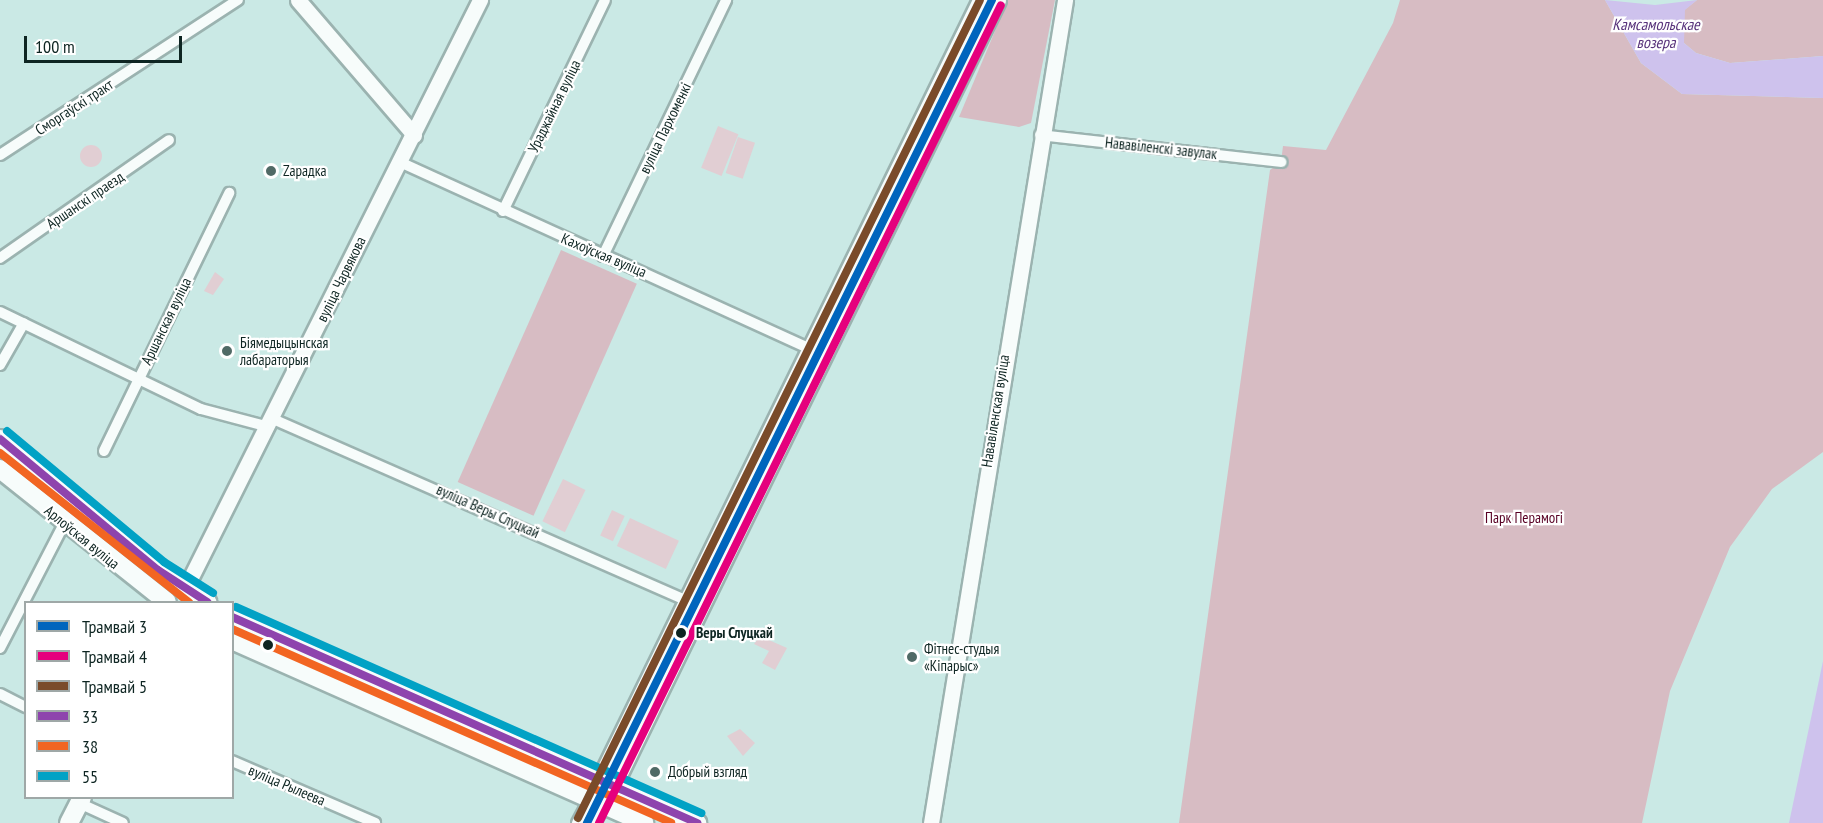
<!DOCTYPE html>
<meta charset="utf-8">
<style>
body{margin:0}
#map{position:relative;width:1823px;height:823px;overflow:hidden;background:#cae9e5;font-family:"PT Sans Narrow",sans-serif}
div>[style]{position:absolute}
.green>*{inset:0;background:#e1ced3;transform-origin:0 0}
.round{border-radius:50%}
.forest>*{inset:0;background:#d7bcc3;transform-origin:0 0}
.water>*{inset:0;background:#cec2ed}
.roads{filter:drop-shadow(2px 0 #9bb3b0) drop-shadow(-2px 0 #9bb3b0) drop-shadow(0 2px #9bb3b0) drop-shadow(0 -2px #9bb3b0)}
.street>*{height:10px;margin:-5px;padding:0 5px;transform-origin:5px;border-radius:5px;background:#f7fcfb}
.secondary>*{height:15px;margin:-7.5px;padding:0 7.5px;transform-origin:7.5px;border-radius:7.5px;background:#f7fcfb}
.primary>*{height:18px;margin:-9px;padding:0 9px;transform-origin:9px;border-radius:9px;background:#f7fcfb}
.bus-1>*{height:8px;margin:-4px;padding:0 4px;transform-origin:4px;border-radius:4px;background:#8e44ad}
.bus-2>*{height:8px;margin:-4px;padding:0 4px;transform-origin:4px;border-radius:4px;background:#f26522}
.bus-3>*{height:8px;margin:-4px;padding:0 4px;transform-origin:4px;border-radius:4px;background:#01a2c5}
.tram-1>*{height:8px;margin:-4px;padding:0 4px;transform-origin:4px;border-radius:4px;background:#0065bd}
.tram-2>*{height:8px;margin:-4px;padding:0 4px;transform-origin:4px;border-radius:4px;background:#e5007d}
.tram-3>*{height:8px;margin:-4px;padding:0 4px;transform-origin:4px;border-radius:4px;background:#7a4b2a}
.dots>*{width:16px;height:16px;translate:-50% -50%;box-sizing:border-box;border:3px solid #fff;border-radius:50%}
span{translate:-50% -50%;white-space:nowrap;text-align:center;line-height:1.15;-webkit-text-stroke:4.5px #fff;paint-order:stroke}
.street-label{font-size:15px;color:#0e2522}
.poi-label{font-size:15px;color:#0e2522}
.left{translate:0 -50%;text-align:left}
.park-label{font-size:15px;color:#580024}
.stop-label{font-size:15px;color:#0e2522;font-weight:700}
.water-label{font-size:16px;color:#58337b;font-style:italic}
.legend{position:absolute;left:24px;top:601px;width:210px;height:198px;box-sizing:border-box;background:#fff;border:2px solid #9fa8a7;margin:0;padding:8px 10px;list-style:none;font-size:18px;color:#0e2522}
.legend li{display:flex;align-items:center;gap:12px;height:30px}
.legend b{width:30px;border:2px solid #9fa8a7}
.scale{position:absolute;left:24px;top:36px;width:158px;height:27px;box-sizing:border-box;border:3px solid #0e2522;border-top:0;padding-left:8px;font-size:18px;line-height:21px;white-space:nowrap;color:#0e2522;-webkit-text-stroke:4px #fff;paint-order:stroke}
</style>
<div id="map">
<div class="green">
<i style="left:718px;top:126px;width:22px;height:45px;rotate:22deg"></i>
<i style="left:738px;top:137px;width:18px;height:38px;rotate:19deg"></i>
<i class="round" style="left:80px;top:145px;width:22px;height:22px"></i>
<i style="clip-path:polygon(215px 272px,224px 279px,213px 295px,204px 291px)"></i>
<i style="left:563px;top:479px;width:25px;height:47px;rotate:26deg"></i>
<i style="left:612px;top:510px;width:14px;height:28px;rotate:25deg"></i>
<i style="left:630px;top:518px;width:54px;height:31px;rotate:25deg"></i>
<i style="clip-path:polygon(760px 636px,787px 648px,775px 670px,762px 663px,769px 651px,754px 644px)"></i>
<i style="clip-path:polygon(740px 729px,755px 743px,743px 756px,727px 736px)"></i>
</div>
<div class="forest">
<i style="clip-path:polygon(1008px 0,1055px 0,1031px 123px,1019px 127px,959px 117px)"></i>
<i style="clip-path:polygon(1400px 0,1605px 0,1641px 63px,1682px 94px,1823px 98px,1823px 452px,1772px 489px,1730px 547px,1670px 691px,1642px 823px,1179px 823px,1270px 170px,1281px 162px,1283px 146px,1326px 150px,1393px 23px)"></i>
<i style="clip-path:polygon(1697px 0,1823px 0,1823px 56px,1730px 63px,1696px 53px,1684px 43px,1684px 10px)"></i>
<i style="left:561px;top:250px;width:83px;height:254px;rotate:24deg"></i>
</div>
<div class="water">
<i style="clip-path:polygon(1605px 0,1655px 5px,1697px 0,1685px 10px,1684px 43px,1696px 53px,1730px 63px,1823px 56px,1823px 98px,1682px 94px,1641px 63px)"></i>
<i style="clip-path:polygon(1823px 661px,1823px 823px,1789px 823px)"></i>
</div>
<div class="roads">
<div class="street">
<i style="left:1040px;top:135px;width:243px;rotate:6.4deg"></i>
<i style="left:0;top:155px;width:284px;rotate:-33.1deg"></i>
<i style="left:400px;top:162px;width:465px;rotate:24.5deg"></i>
<i style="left:503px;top:211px;width:234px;rotate:-64.2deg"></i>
<i style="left:603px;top:256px;width:284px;rotate:-64.3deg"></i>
<i style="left:0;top:258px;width:206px;rotate:-34.9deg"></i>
<i style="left:0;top:312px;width:223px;rotate:25.8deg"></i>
<i style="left:201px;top:409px;width:70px;rotate:14.8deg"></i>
<i style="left:0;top:365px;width:48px;rotate:-60.3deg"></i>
<i style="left:273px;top:419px;width:459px;rotate:23.7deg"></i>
<i style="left:104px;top:451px;width:287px;rotate:-64.1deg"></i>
<i style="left:0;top:648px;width:140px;rotate:-62.7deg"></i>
<i style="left:0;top:694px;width:29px;rotate:27deg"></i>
<i style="left:232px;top:761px;width:156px;rotate:23.4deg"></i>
<i style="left:79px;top:803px;width:48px;rotate:24.4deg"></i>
<i style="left:577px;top:823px;width:26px;rotate:-62deg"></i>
<i style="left:595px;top:823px;width:19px;rotate:-62deg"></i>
</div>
<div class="secondary">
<i style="left:298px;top:0;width:178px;rotate:49.3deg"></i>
<i style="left:185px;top:589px;width:659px;rotate:-63.4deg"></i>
<i style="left:589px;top:800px;width:890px;rotate:-63.95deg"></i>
<i style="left:604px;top:806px;width:897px;rotate:-63.95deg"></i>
<i style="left:931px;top:823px;width:834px;rotate:-80.75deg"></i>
</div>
<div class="primary">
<i style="left:0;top:439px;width:205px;rotate:39.7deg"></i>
<i style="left:158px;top:570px;width:59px;rotate:33.1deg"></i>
<i style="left:0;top:469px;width:213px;rotate:38.5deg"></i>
<i style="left:232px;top:617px;width:509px;rotate:23.89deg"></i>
<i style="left:232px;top:640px;width:451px;rotate:23.9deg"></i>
<i style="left:69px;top:823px;width:28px;rotate:-63deg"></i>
</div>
</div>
<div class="bus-1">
<i style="left:0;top:439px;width:205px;rotate:39.7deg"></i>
<i style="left:158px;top:570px;width:59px;rotate:33.1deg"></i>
<i style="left:232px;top:617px;width:509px;rotate:23.89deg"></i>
</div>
<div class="bus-2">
<i style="left:0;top:453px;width:241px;rotate:38.3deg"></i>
<i style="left:232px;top:629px;width:480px;rotate:23.8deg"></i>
</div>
<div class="bus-3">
<i style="left:7px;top:431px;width:204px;rotate:39.8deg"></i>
<i style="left:164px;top:562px;width:58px;rotate:32.3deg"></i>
<i style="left:236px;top:607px;width:509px;rotate:23.89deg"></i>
</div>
<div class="tram-1">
<i style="left:587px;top:823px;width:917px;rotate:-63.8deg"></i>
</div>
<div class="tram-2">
<i style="left:599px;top:823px;width:911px;rotate:-63.83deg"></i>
</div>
<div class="tram-3">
<i style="left:578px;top:818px;width:911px;rotate:-63.83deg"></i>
</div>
<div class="dots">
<i style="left:271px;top:171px;background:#506a66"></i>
<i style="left:227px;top:351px;background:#506a66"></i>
<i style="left:681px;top:633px;background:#0e2522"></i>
<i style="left:268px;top:645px;background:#0e2522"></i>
<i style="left:912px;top:657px;background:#506a66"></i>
<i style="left:655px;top:772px;background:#506a66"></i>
</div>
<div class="street-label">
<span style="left:554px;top:106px;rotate:-64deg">Ураджайная вуліца</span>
<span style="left:74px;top:107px;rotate:-33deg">Сморгаўскі тракт</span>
<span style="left:665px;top:128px;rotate:-64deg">вуліца Пархоменкі</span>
<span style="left:1161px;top:148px;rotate:6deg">Нававіленскі завулак</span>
<span style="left:85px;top:200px;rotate:-34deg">Аршанскі праезд</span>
<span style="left:604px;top:255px;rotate:23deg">Кахоўская вуліца</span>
<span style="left:341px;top:279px;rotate:-64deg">вуліца Чарвякова</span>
<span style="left:166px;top:321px;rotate:-64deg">Аршанская вуліца</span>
<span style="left:995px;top:411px;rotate:-81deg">Нававіленская вуліца</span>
<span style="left:488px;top:511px;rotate:24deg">вуліца Веры Слуцкай</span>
<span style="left:82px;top:537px;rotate:39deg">Арлоўская вуліца</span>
<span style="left:287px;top:785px;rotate:23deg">вуліца Рылеева</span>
</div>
<div class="poi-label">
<span class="left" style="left:283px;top:171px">Zарадка</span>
<span class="left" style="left:240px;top:351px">Біямедыцынская<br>лабараторыя</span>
<span class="left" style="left:924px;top:657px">Фітнес-студыя<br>«Кіпарыс»</span>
<span class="left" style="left:668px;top:772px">Добрый взгляд</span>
</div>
<div class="park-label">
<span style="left:1524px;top:518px">Парк Перамогі</span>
</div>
<div class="stop-label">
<span class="left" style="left:696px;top:633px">Веры Слуцкай</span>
</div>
<div class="water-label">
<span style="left:1656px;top:33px">Камсамольскае<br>возера</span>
</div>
<ul class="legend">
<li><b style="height:8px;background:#0065bd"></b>Трамвай 3</li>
<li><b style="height:8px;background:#e5007d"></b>Трамвай 4</li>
<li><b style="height:8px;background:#7a4b2a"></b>Трамвай 5</li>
<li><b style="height:8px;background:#8e44ad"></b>33</li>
<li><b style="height:8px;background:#f26522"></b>38</li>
<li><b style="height:8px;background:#01a2c5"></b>55</li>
</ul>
<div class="scale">100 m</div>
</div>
